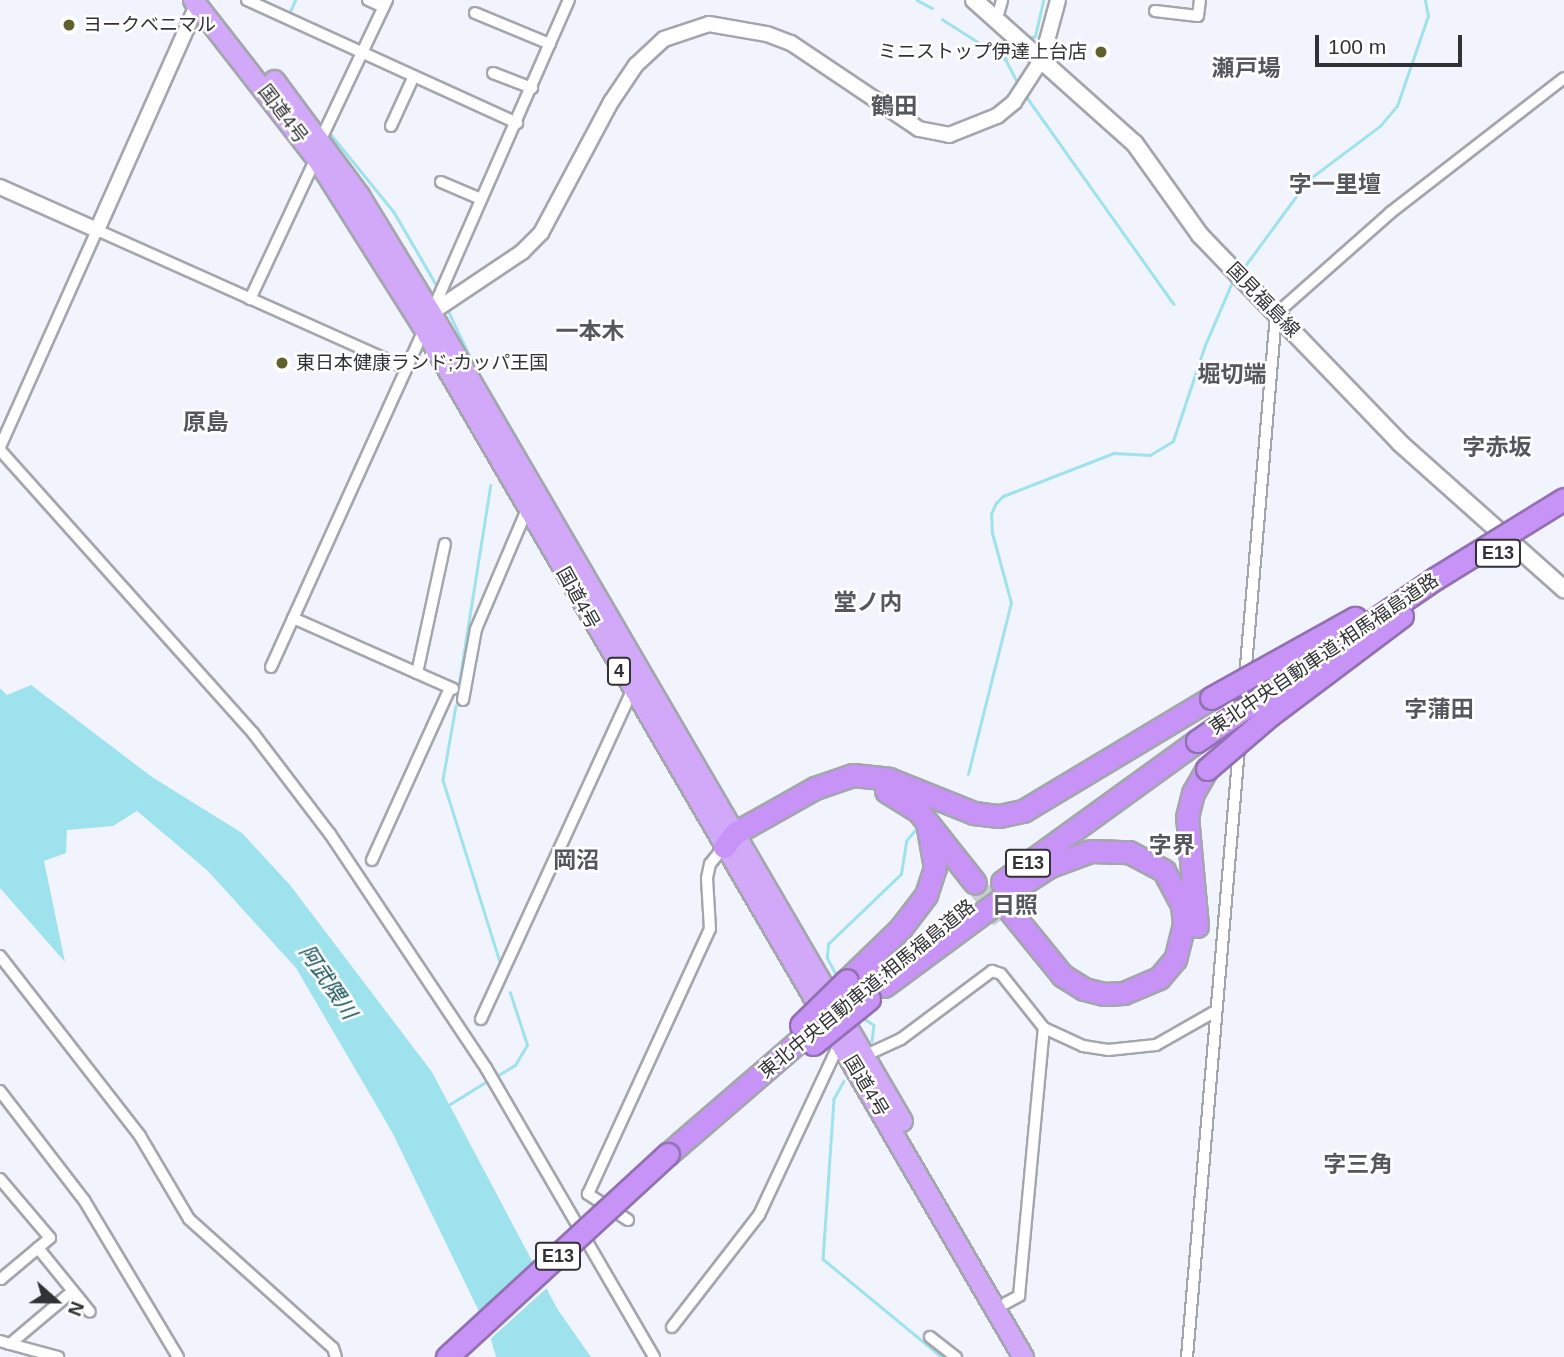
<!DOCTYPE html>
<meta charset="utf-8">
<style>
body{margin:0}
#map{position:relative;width:1564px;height:1357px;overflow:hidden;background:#f2f4fd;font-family:Arial,"Noto Sans JP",sans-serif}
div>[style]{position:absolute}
.water>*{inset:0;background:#9ee2ed}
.pier>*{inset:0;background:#f2f4fd}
.stream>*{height:2.5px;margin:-1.25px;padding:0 1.25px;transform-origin:1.25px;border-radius:1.25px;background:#9ee2ed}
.motorway-tunnel>*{height:21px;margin-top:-10.5px;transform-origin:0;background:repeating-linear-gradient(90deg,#cbcdd5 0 21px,transparent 0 31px)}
.roads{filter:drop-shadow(2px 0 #a4a6ad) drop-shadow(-2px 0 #a4a6ad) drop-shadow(0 2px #a4a6ad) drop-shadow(0 -2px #a4a6ad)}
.minor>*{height:10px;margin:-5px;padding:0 5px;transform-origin:5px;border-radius:5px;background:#fff}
.tertiary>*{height:14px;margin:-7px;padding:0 7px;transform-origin:7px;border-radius:7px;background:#fff}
.secondary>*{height:16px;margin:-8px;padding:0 8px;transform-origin:8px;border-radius:8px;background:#fff}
.trunk>*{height:19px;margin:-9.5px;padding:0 9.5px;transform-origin:9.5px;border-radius:9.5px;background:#d2a8f8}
.motorway>*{height:21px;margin:-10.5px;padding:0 10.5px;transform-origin:10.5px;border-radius:10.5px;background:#c793f6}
.bridges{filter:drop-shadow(2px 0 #9271b2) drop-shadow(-2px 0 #9271b2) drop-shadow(0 2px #9271b2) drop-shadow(0 -2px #9271b2)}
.motorway-bridge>*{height:21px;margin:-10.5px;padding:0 10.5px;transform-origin:10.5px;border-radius:10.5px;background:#c793f6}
.dots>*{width:19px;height:19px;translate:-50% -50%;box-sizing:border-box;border:4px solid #fff;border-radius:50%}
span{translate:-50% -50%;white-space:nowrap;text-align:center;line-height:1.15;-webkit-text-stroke:5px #fff;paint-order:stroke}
.shield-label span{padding:2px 5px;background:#fff;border:2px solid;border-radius:5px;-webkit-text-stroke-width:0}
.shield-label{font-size:18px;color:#313235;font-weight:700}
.poi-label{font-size:19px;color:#313235}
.left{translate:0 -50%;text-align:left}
.right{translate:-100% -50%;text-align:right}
.street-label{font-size:19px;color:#313235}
.water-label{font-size:21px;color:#114d55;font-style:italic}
.quarter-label{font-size:23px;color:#55575e;font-weight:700}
.north{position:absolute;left:21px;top:1266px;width:70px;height:70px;-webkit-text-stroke:5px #fff;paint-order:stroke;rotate:111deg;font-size:19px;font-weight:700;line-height:28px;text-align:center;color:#313235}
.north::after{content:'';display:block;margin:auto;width:24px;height:32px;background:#313235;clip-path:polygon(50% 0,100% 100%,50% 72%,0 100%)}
.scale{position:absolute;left:1315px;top:35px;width:147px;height:32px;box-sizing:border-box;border:4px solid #313235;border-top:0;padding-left:9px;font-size:21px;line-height:24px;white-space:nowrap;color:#313235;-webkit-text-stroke:5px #fff;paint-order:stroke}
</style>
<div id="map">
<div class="water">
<i style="clip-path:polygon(31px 685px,152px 777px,242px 833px,290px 885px,432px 1072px,558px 1310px,591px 1357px,496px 1357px,489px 1332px,392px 1132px,296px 968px,208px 871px,137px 811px,113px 826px,67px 830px,66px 853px,44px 861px,65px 962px,0 888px,0 688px,7px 695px)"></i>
</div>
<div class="pier">
<i style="clip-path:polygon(538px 1265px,549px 1286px,488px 1341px,486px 1333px)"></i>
</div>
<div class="stream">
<i style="left:917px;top:0;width:17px;rotate:28deg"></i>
<i style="left:288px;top:16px;width:17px;rotate:-66deg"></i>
<i style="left:942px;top:19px;width:76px;rotate:32.6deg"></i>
<i style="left:1011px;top:21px;width:25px;rotate:43deg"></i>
<i style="left:1029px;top:38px;width:6px;rotate:-18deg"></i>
<i style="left:1035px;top:36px;width:37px;rotate:-77deg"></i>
<i style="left:1004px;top:37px;width:23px;rotate:85deg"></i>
<i style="left:1006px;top:60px;width:27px;rotate:63deg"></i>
<i style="left:1026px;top:96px;width:255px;rotate:54.6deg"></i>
<i style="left:329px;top:132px;width:103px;rotate:50.9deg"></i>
<i style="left:394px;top:212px;width:86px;rotate:59.8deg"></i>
<i style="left:1242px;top:270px;width:112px;rotate:-53.7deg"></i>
<i style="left:1308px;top:180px;width:90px;rotate:-36.9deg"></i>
<i style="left:1380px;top:126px;width:26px;rotate:-50deg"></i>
<i style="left:1397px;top:106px;width:95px;rotate:-71deg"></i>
<i style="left:1428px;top:16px;width:16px;rotate:-101deg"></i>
<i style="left:447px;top:308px;width:61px;rotate:64.7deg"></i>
<i style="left:458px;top:689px;width:206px;rotate:-81deg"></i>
<i style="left:456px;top:706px;width:75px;rotate:100deg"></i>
<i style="left:443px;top:780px;width:194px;rotate:72.6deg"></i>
<i style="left:968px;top:774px;width:176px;rotate:-75.9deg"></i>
<i style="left:1011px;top:603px;width:73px;rotate:-105.2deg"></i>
<i style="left:992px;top:533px;width:19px;rotate:-93deg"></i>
<i style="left:991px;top:514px;width:12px;rotate:-66deg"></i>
<i style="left:996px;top:503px;width:10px;rotate:-45deg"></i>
<i style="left:1003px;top:496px;width:119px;rotate:-21.2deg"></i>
<i style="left:1114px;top:453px;width:36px;rotate:3deg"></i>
<i style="left:1150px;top:455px;width:27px;rotate:-31deg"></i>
<i style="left:1173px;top:441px;width:101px;rotate:-71.6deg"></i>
<i style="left:1205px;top:345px;width:71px;rotate:-66.7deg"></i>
<i style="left:838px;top:979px;width:24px;rotate:-118deg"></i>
<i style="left:827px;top:958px;width:14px;rotate:-86deg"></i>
<i style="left:828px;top:944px;width:101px;rotate:-43.8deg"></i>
<i style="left:901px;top:874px;width:33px;rotate:-81deg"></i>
<i style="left:906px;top:841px;width:16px;rotate:-50deg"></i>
<i style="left:862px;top:1017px;width:14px;rotate:34deg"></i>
<i style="left:874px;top:1025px;width:16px;rotate:97deg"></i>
<i style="left:495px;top:1077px;width:23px;rotate:-31deg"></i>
<i style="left:515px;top:1065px;width:23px;rotate:-59deg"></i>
<i style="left:527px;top:1045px;width:55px;rotate:-108.1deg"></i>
<i style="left:844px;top:1081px;width:21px;rotate:119deg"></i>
<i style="left:834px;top:1099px;width:160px;rotate:93.9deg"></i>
<i style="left:823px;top:1259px;width:154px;rotate:39.5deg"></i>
<i style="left:447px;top:1106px;width:49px;rotate:-31.8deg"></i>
</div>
<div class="motorway-tunnel">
<i style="left:975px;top:883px;width:45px;rotate:53.1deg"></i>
</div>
<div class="roads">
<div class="minor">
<i style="left:247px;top:0;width:297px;rotate:24.5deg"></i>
<i style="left:368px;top:0;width:17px;rotate:24deg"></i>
<i style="left:1155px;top:11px;width:43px;rotate:6.6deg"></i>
<i style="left:1198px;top:16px;width:16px;rotate:-83deg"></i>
<i style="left:475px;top:13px;width:81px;rotate:22.5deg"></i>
<i style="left:997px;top:18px;width:19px;rotate:-74deg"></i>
<i style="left:493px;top:73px;width:42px;rotate:21deg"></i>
<i style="left:391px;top:126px;width:53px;rotate:-65.4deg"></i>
<i style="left:321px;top:139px;width:154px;rotate:-64.6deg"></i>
<i style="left:441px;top:182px;width:43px;rotate:23deg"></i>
<i style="left:250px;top:299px;width:156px;rotate:-64.9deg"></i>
<i style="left:431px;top:314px;width:343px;rotate:-66.3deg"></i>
<i style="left:0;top:447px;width:238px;rotate:-65.9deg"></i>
<i style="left:97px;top:230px;width:338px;rotate:24.1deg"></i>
<i style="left:0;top:450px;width:380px;rotate:48.2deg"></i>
<i style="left:253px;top:733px;width:127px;rotate:52.7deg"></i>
<i style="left:330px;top:834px;width:281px;rotate:56.3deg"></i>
<i style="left:486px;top:1068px;width:334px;rotate:59.8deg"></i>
<i style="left:293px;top:618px;width:175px;rotate:23.9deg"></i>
<i style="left:271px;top:667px;width:371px;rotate:-65.6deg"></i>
<i style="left:417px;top:673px;width:132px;rotate:-77.8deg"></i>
<i style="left:463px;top:700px;width:72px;rotate:-79.6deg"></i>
<i style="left:476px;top:629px;width:135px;rotate:-66.9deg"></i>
<i style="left:372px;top:860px;width:189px;rotate:-65.6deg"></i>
<i style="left:0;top:956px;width:228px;rotate:52.1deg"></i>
<i style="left:140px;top:1136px;width:96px;rotate:59.4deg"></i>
<i style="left:189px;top:1219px;width:193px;rotate:41.9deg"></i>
<i style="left:333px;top:1348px;width:9px;rotate:72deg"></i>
<i style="left:481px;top:1019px;width:359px;rotate:-65.3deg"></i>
<i style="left:864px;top:1056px;width:41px;rotate:-24.7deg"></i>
<i style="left:901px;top:1039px;width:114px;rotate:-36.8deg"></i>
<i style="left:992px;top:971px;width:9px;rotate:18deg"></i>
<i style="left:1001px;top:974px;width:69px;rotate:51.5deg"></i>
<i style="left:1044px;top:1028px;width:43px;rotate:24.8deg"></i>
<i style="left:1083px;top:1046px;width:25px;rotate:9deg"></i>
<i style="left:1108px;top:1050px;width:48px;rotate:-5.9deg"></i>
<i style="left:1156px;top:1045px;width:67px;rotate:-29.6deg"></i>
<i style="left:0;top:1091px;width:138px;rotate:52.4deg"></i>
<i style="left:84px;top:1200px;width:183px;rotate:59.1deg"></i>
<i style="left:0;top:1179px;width:77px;rotate:49.7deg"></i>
<i style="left:50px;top:1238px;width:64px;rotate:140.1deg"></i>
<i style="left:628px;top:1220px;width:48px;rotate:-147deg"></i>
<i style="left:588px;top:1194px;width:292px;rotate:-65.3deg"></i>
<i style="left:710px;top:929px;width:51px;rotate:-93.4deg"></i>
<i style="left:707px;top:878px;width:14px;rotate:-78deg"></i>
<i style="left:710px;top:864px;width:22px;rotate:-51deg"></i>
<i style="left:38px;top:1248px;width:82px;rotate:50.9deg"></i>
<i style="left:1006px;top:1303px;width:15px;rotate:-28deg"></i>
<i style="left:1019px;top:1296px;width:269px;rotate:-84.7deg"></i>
<i style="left:672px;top:1327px;width:142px;rotate:-52.2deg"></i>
<i style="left:759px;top:1215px;width:191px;rotate:-64.9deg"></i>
<i style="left:930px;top:1337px;width:33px;rotate:38deg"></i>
<i style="left:0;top:1341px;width:10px;rotate:17deg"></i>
<i style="left:10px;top:1344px;width:82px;rotate:-40.1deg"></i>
<i style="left:10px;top:1344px;width:50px;rotate:15.2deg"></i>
<i style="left:1187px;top:1357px;width:1047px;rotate:-85.12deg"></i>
<i style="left:1276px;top:314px;width:152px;rotate:-41.5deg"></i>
<i style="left:1390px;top:213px;width:220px;rotate:-37.8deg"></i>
</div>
<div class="tertiary">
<i style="left:0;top:187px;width:106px;rotate:23.9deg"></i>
<i style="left:97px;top:230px;width:246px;rotate:-66deg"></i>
<i style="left:431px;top:313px;width:110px;rotate:-33.8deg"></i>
<i style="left:522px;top:252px;width:27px;rotate:-45deg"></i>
<i style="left:541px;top:233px;width:149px;rotate:-61.9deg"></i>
<i style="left:611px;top:102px;width:45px;rotate:-56deg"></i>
<i style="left:636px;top:65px;width:38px;rotate:-43deg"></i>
<i style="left:664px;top:39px;width:47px;rotate:-18.4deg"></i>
<i style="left:709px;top:24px;width:59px;rotate:9.8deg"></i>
<i style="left:767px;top:34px;width:26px;rotate:21deg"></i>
<i style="left:791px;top:43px;width:154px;rotate:33.9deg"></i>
<i style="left:919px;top:129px;width:31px;rotate:11deg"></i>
<i style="left:949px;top:135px;width:52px;rotate:-21.6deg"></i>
<i style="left:997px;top:116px;width:22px;rotate:-39deg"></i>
<i style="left:1014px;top:102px;width:51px;rotate:-56.9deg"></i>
<i style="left:1042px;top:59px;width:61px;rotate:-74.8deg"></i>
</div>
<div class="secondary">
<i style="left:974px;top:0;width:216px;rotate:41.8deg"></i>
<i style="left:1135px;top:144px;width:112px;rotate:54.5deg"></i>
<i style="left:1200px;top:235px;width:289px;rotate:46.1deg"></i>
<i style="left:1400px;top:443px;width:220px;rotate:41.7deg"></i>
</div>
<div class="trunk">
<i style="left:193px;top:0;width:200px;rotate:52.1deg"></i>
<i style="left:316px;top:158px;width:202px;rotate:57.7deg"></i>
<i style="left:424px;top:329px;width:1190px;rotate:59.77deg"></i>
<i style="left:274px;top:80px;width:143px;rotate:53.5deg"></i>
<i style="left:359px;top:195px;width:138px;rotate:58.6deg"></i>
<i style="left:431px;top:313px;width:935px;rotate:59.76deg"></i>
</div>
<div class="motorway">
<i style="left:886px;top:791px;width:39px;rotate:32deg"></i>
<i style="left:919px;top:812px;width:90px;rotate:51.7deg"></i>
<i style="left:724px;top:847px;width:18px;rotate:-52deg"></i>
<i style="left:735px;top:833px;width:92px;rotate:-29.4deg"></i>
<i style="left:815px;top:788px;width:40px;rotate:-18.9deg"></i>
<i style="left:853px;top:775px;width:36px;rotate:6deg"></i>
<i style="left:889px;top:779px;width:92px;rotate:21.8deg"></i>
<i style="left:974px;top:813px;width:25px;rotate:7deg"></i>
<i style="left:999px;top:816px;width:25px;rotate:-12deg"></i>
<i style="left:1023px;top:811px;width:219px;rotate:-31deg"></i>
<i style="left:1002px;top:882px;width:241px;rotate:-35.9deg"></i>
<i style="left:1197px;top:926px;width:109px;rotate:-95.2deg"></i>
<i style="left:1187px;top:817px;width:25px;rotate:-76deg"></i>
<i style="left:1193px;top:793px;width:28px;rotate:-60deg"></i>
<i style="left:847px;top:980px;width:74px;rotate:-43.9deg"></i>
<i style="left:900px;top:929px;width:43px;rotate:-52.6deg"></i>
<i style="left:926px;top:895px;width:28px;rotate:-72deg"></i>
<i style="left:935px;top:868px;width:41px;rotate:-99.9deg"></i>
<i style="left:884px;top:986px;width:172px;rotate:-36.5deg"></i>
<i style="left:1022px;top:884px;width:31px;rotate:-33deg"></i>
<i style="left:1048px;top:867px;width:46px;rotate:-20.4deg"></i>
<i style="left:1091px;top:851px;width:38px;rotate:2deg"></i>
<i style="left:1129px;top:852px;width:40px;rotate:28deg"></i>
<i style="left:1164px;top:871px;width:38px;rotate:62deg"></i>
<i style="left:1182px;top:905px;width:19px;rotate:84deg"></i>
<i style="left:1184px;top:924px;width:36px;rotate:104deg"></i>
<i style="left:1175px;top:959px;width:25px;rotate:130deg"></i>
<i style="left:1159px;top:978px;width:38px;rotate:157deg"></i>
<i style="left:1124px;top:993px;width:20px;rotate:177deg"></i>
<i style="left:1104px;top:994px;width:21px;rotate:-166deg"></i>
<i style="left:1084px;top:989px;width:26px;rotate:-148deg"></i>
<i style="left:1062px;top:975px;width:82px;rotate:-129.1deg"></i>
<i style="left:863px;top:990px;width:36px;rotate:-38deg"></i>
<i style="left:668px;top:1154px;width:184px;rotate:-40.8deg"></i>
</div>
</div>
<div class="bridges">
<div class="motorway-bridge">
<i style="left:1211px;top:698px;width:165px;rotate:-29.1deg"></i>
<i style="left:1197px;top:741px;width:289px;rotate:-34.3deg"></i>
<i style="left:1436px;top:578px;width:150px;rotate:-31.7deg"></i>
<i style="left:1207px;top:769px;width:83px;rotate:-40.6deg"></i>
<i style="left:1270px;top:715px;width:165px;rotate:-36.9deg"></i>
<i style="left:801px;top:1025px;width:64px;rotate:-44.4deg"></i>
<i style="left:813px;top:1044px;width:72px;rotate:-38.8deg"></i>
<i style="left:447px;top:1357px;width:300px;rotate:-42.6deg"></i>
</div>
</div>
<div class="dots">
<i style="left:69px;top:25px;background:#5f612e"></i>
<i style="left:1101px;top:52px;background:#5f612e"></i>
<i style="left:282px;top:363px;background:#5f612e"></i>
</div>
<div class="shield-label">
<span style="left:1498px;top:553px">E13</span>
<span style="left:619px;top:671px">4</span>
<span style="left:1028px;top:863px">E13</span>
<span style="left:558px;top:1256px">E13</span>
</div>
<div class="poi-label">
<span class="left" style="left:83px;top:25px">ヨークベニマル</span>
<span class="right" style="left:1087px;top:52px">ミニストップ伊達上台店</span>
<span class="left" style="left:296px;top:363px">東日本健康ランド;カッパ王国</span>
</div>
<div class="street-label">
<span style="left:283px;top:114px;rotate:53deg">国道4号</span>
<span style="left:1263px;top:300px;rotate:46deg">国見福島線</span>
<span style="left:578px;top:598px;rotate:61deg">国道4号</span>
<span style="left:1324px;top:654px;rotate:-34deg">東北中央自動車道;相馬福島道路</span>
<span style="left:867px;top:989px;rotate:-39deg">東北中央自動車道;相馬福島道路</span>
<span style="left:866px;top:1086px;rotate:59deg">国道4号</span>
</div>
<div class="water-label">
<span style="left:328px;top:982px;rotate:56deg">阿武隈川</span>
</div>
<div class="quarter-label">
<span style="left:1246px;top:68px">瀬戸場</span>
<span style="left:894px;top:106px">鶴田</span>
<span style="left:1335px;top:184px">字一里壇</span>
<span style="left:590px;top:331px">一本木</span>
<span style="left:1232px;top:374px">堀切端</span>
<span style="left:206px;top:422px">原島</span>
<span style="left:1497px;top:447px">字赤坂</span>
<span style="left:868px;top:602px">堂ノ内</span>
<span style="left:1439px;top:709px">字蒲田</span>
<span style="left:1172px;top:845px">字界</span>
<span style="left:576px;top:860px">岡沼</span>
<span style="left:1015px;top:905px">日照</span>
<span style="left:1358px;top:1164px">字三角</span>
</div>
<div class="north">N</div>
<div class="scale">100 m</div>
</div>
